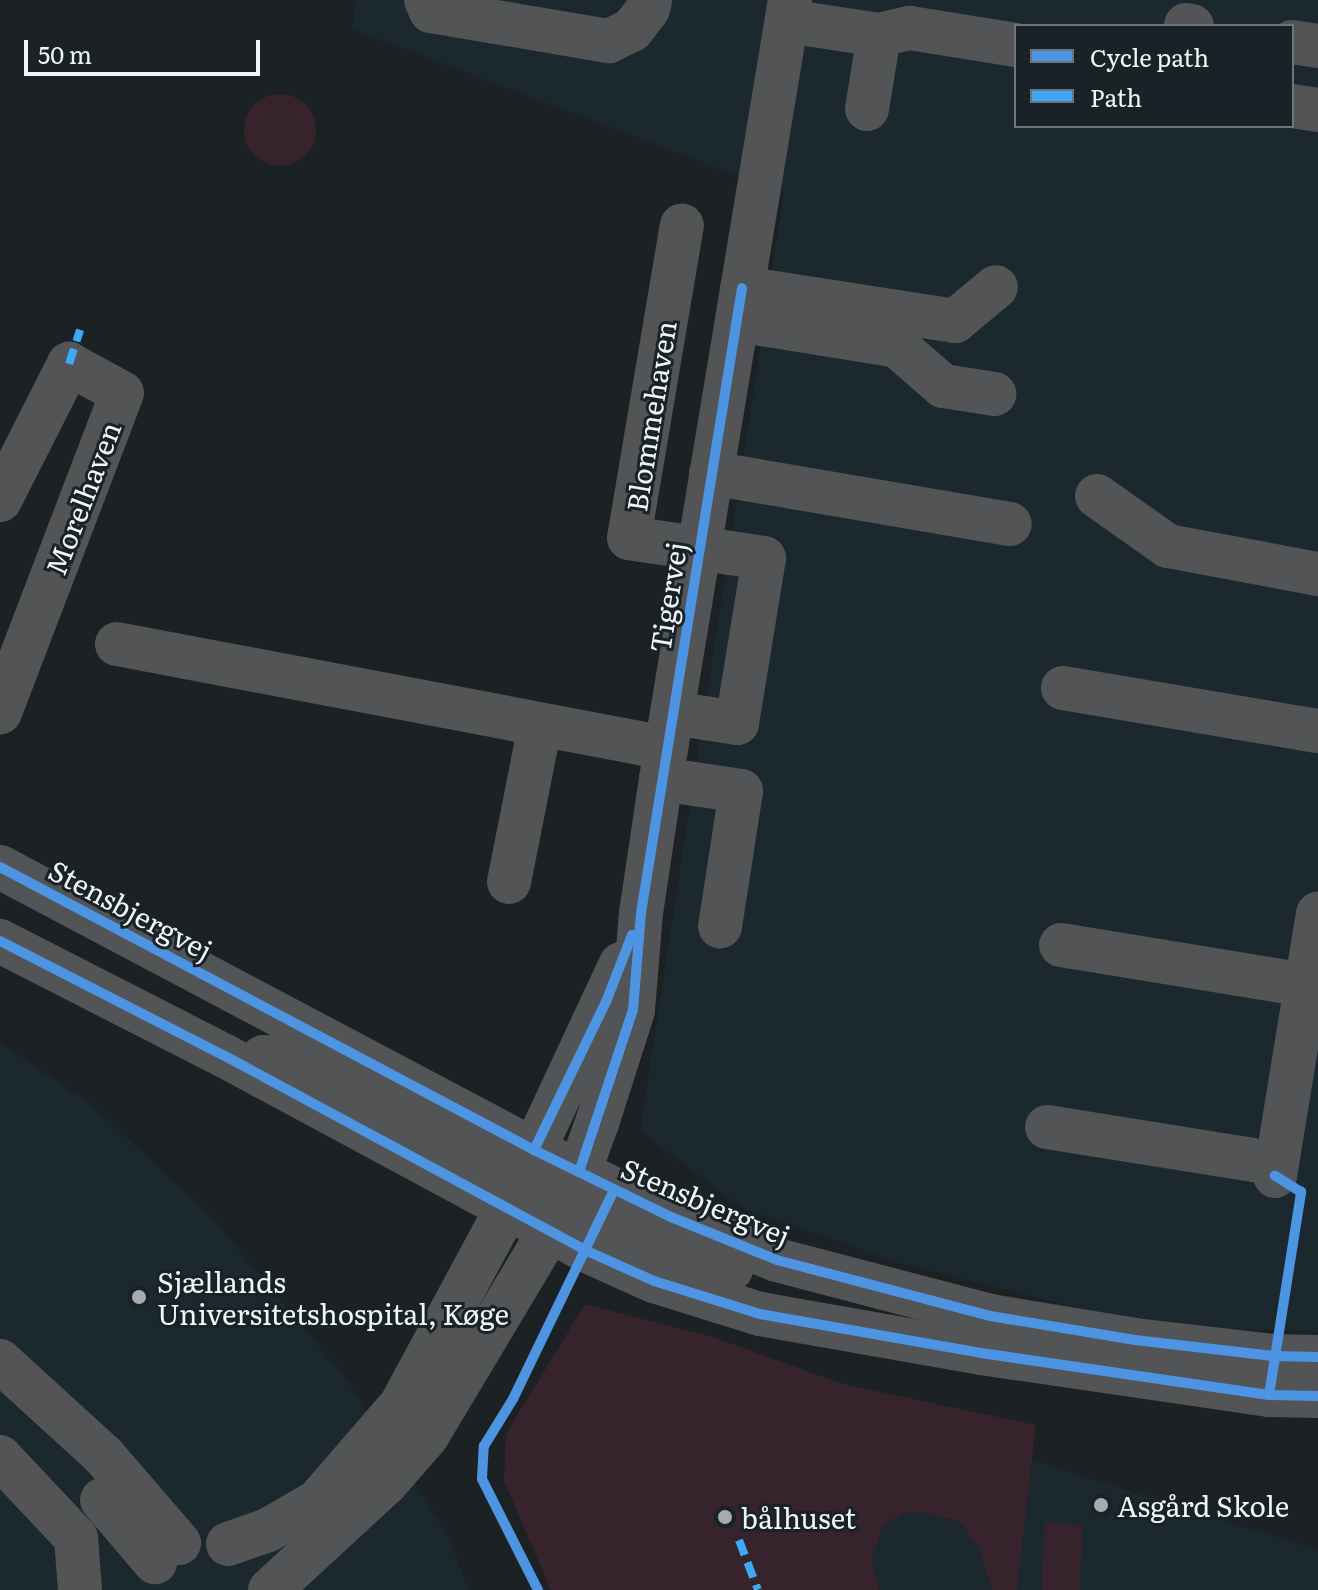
<!DOCTYPE html>
<meta charset="utf-8">
<style>
body{margin:0}
#map{position:relative;width:1318px;height:1590px;overflow:hidden;background:#1c2123;font-family:Literata,serif}
div>[style]{position:absolute}
[style*='--x']{left:calc(var(--x)*1px);top:calc(var(--y)*1px);width:calc(var(--w)*1px);rotate:calc(var(--a)*1deg)}
.built>*{inset:0;background:#1b292f}
.green>*{inset:0;background:#37232b;transform-origin:0 0}
.round{border-radius:50%}
.minor>*{height:44px;margin:-22px;padding:0 22px;transform-origin:22px;border-radius:22px;background:#525456}
.quiet>*{height:8px;margin-top:-4px;transform-origin:0;background:repeating-linear-gradient(90deg,#3fa9f5 0 16px,transparent 0 24px)}
.cycleway>*{height:10px;margin:-5px;padding:0 5px;transform-origin:5px;border-radius:5px;background:#4d94e3}
.dots>*{width:22px;height:22px;translate:-50% -50%;box-sizing:border-box;border:4px solid #192226;border-radius:50%}
span{translate:-50% -50%;white-space:nowrap;text-align:center;line-height:1.15;-webkit-text-stroke:6px #192226;paint-order:stroke}
.street-label{font-size:28px;color:#f0f5f8}
.poi-label{font-size:28px;color:#f0f5f8}
.left{translate:0 -50%;text-align:left}
.legend{position:absolute;left:1014px;top:24px;width:280px;height:104px;box-sizing:border-box;background:#192226;border:2px solid #6f767a;margin:0;padding:10px 14px;list-style:none;font-size:24px;color:#f0f5f8}
.legend li{display:flex;align-items:center;gap:16px;height:40px}
.legend b{width:40px;border:2px solid #6f767a}
.scale{position:absolute;left:24px;top:40px;width:236px;height:36px;box-sizing:border-box;border:4px solid #f0f5f8;border-top:0;padding-left:10px;font-size:24px;line-height:28px;white-space:nowrap;color:#f0f5f8;-webkit-text-stroke:6px #192226;paint-order:stroke}
</style>
<div id="map">
<div class="built">
<div style="clip-path:polygon(evenodd,356px 0,1318px 0,1318px 1331px,1160px 1328px,899px 1263px,740px 1207px,640px 1130px,784px 193px,352px 29px,356px 0,1016px 26px,1292px 26px,1292px 126px,1016px 126px,1016px 26px)"></div>
<div style="clip-path:polygon(0 1043px,93px 1106px,211px 1217px,344px 1376px,446px 1532px,469px 1590px,0 1590px)"></div>
<div style="clip-path:polygon(1032px 1460px,1318px 1550px,1318px 1590px,1017px 1590px)"></div>
<div style="clip-path:polygon(924px 1512px,959px 1522px,979px 1548px,992px 1590px,880px 1590px,871px 1562px,883px 1525px,904px 1513px)"></div>
</div>
<div class="green">
<div class="round" style="left:244px;top:94px;width:72px;height:72px"></div>
<div style="clip-path:polygon(585px 1304px,716px 1338px,843px 1384px,1036px 1425px,1017px 1590px,992px 1590px,979px 1548px,960px 1522px,924px 1512px,904px 1513px,883px 1525px,871px 1562px,880px 1590px,551px 1590px,504px 1481px,506px 1434px)"></div>
<div style="left:1045px;top:1523px;width:38px;height:67px;rotate:3deg"></div>
</div>
<div class="minor">
<div style="--x:426;--y:0;--w:12;--a:66"></div>
<div style="--x:431;--y:11;--w:181;--a:9.6"></div>
<div style="--x:609;--y:41;--w:25;--a:-26"></div>
<div style="--x:632;--y:30;--w:26;--a:-53"></div>
<div style="--x:648;--y:9;--w:9;--a:-77"></div>
<div style="--x:787;--y:21;--w:93;--a:8.7"></div>
<div style="--x:879;--y:35;--w:75;--a:99.2"></div>
<div style="--x:1186;--y:25;--w:6;--a:9"></div>
<div style="--x:879;--y:35;--w:32;--a:-13"></div>
<div style="--x:910;--y:28;--w:107;--a:9.1"></div>
<div style="--x:1292;--y:42;--w:26;--a:9"></div>
<div style="--x:1292;--y:106;--w:26;--a:9"></div>
<div style="--x:742;--y:288;--w:216;--a:8.8"></div>
<div style="--x:955;--y:321;--w:53;--a:-39.7"></div>
<div style="--x:737;--y:320;--w:162;--a:9.2"></div>
<div style="--x:897;--y:346;--w:61;--a:41"></div>
<div style="--x:943;--y:386;--w:52;--a:8.9"></div>
<div style="--x:711;--y:473;--w:303;--a:9.7"></div>
<div style="--x:1097;--y:496;--w:87;--a:35.2"></div>
<div style="--x:1168;--y:546;--w:153;--a:10.6"></div>
<div style="--x:0;--y:500;--w:153;--a:-63.1"></div>
<div style="--x:69;--y:364;--w:60;--a:28.7"></div>
<div style="--x:122;--y:393;--w:342;--a:110.9"></div>
<div style="--x:117;--y:644;--w:559;--a:10.73"></div>
<div style="--x:1063;--y:688;--w:259;--a:9.6"></div>
<div style="--x:672;--y:713;--w:66;--a:8.7"></div>
<div style="--x:737;--y:723;--w:167;--a:-80.7"></div>
<div style="--x:764;--y:558;--w:136;--a:-171.6"></div>
<div style="--x:629;--y:538;--w:317;--a:-80.4"></div>
<div style="--x:661;--y:779;--w:81;--a:8.5"></div>
<div style="--x:741;--y:791;--w:137;--a:98.8"></div>
<div style="--x:0;--y:867;--w:604;--a:27.92"></div>
<div style="--x:534;--y:1150;--w:153;--a:26.1"></div>
<div style="--x:671;--y:1217;--w:114;--a:22.1"></div>
<div style="--x:777;--y:1260;--w:220;--a:14.7"></div>
<div style="--x:990;--y:1316;--w:147;--a:9.4"></div>
<div style="--x:1135;--y:1340;--w:139;--a:6.6"></div>
<div style="--x:1273;--y:1356;--w:45;--a:1.3"></div>
<div style="--x:509;--y:882;--w:160;--a:-78.8"></div>
<div style="--x:0;--y:941;--w:253;--a:27.1"></div>
<div style="--x:225;--y:1056;--w:411;--a:28.3"></div>
<div style="--x:587;--y:1251;--w:73;--a:24.1"></div>
<div style="--x:654;--y:1281;--w:111;--a:17.3"></div>
<div style="--x:760;--y:1314;--w:224;--a:10"></div>
<div style="--x:981;--y:1353;--w:291;--a:8.3"></div>
<div style="--x:1269;--y:1395;--w:49;--a:1.2"></div>
<div style="--x:1061;--y:945;--w:248;--a:9.3"></div>
<div style="--x:263;--y:1057;--w:27;--a:2"></div>
<div style="--x:290;--y:1058;--w:261;--a:27.3"></div>
<div style="--x:522;--y:1178;--w:27;--a:-6"></div>
<div style="--x:1047;--y:1127;--w:233;--a:9.1"></div>
<div style="--x:1275;--y:1176;--w:266;--a:-80.7"></div>
<div style="--x:537;--y:1205;--w:28;--a:-6"></div>
<div style="--x:565;--y:1202;--w:115;--a:24.8"></div>
<div style="--x:669;--y:1250;--w:65;--a:17"></div>
<div style="--x:0;--y:1361;--w:141;--a:42.4"></div>
<div style="--x:104;--y:1456;--w:115;--a:49.2"></div>
<div style="--x:0;--y:1457;--w:111;--a:46.8"></div>
<div style="--x:76;--y:1538;--w:52;--a:85.6"></div>
<div style="--x:102;--y:1500;--w:82;--a:49.5"></div>
<div style="--x:228;--y:1544;--w:42;--a:-19.3"></div>
<div style="--x:268;--y:1530;--w:58;--a:-30.1"></div>
<div style="--x:318;--y:1501;--w:127;--a:-49.2"></div>
<div style="--x:401;--y:1405;--w:224;--a:-61.7"></div>
<div style="--x:507;--y:1208;--w:269;--a:-65"></div>
<div style="--x:270;--y:1590;--w:158;--a:-42.7"></div>
<div style="--x:386;--y:1483;--w:62;--a:-48.9"></div>
<div style="--x:427;--y:1436;--w:238;--a:-59.1"></div>
<div style="--x:549;--y:1232;--w:67;--a:-63.4"></div>
<div style="--x:579;--y:1172;--w:55;--a:-69.9"></div>
<div style="--x:598;--y:1120;--w:115;--a:-72.3"></div>
<div style="--x:633;--y:1010;--w:97;--a:-85.3"></div>
<div style="--x:641;--y:913;--w:135;--a:-81.5"></div>
<div style="--x:661;--y:779;--w:790;--a:-80.6"></div>
</div>
<div class="quiet">
<div style="--x:69;--y:364;--w:36;--a:-72"></div>
<div style="--x:739;--y:1540;--w:53;--a:69.2"></div>
</div>
<div class="cycleway">
<div style="--x:0;--y:867;--w:604;--a:27.92"></div>
<div style="--x:534;--y:1150;--w:153;--a:26.1"></div>
<div style="--x:671;--y:1217;--w:114;--a:22.1"></div>
<div style="--x:777;--y:1260;--w:220;--a:14.7"></div>
<div style="--x:990;--y:1316;--w:147;--a:9.4"></div>
<div style="--x:1135;--y:1340;--w:139;--a:6.6"></div>
<div style="--x:1273;--y:1356;--w:45;--a:1.3"></div>
<div style="--x:0;--y:941;--w:253;--a:27.1"></div>
<div style="--x:225;--y:1056;--w:411;--a:28.3"></div>
<div style="--x:587;--y:1251;--w:73;--a:24.1"></div>
<div style="--x:654;--y:1281;--w:111;--a:17.3"></div>
<div style="--x:760;--y:1314;--w:224;--a:10"></div>
<div style="--x:981;--y:1353;--w:291;--a:8.3"></div>
<div style="--x:1269;--y:1395;--w:49;--a:1.2"></div>
<div style="--x:534;--y:1150;--w:165;--a:-64.1"></div>
<div style="--x:606;--y:1002;--w:72;--a:-68.8"></div>
<div style="--x:579;--y:1172;--w:171;--a:-71.6"></div>
<div style="--x:633;--y:1010;--w:97;--a:-85.3"></div>
<div style="--x:641;--y:913;--w:633;--a:-80.82"></div>
<div style="--x:1269;--y:1395;--w:206;--a:-81"></div>
<div style="--x:1301;--y:1192;--w:31;--a:-148"></div>
<div style="--x:538;--y:1590;--w:124;--a:-116.8"></div>
<div style="--x:482;--y:1479;--w:33;--a:-87"></div>
<div style="--x:484;--y:1446;--w:55;--a:-58.3"></div>
<div style="--x:513;--y:1399;--w:232;--a:-64.2"></div>
</div>
<div class="dots">
<div style="left:139px;top:1297px;background:#a6abad"></div>
<div style="left:1101px;top:1505px;background:#a6abad"></div>
<div style="left:725px;top:1517px;background:#a6abad"></div>
</div>
<div class="street-label">
<span style="left:650px;top:416px;rotate:-81deg">Blommehaven</span>
<span style="left:82px;top:498px;rotate:-69deg">Morelhaven</span>
<span style="left:667px;top:597px;rotate:-81deg">Tigervej</span>
<span style="left:131px;top:909px;rotate:28deg">Stensbjergvej</span>
<span style="left:706px;top:1201px;rotate:23deg">Stensbjergvej</span>
</div>
<div class="poi-label">
<span class="left" style="left:157px;top:1297px">Sjællands<br>Universitetshospital, Køge</span>
<span class="left" style="left:1117px;top:1505px">Asgård Skole</span>
<span class="left" style="left:741px;top:1517px">bålhuset</span>
</div>
<ul class="legend">
<li><b style="height:10px;background:#4d94e3"></b>Cycle path</li>
<li><b style="height:10px;background:#3fa9f5"></b>Path</li>
</ul>
<div class="scale">50 m</div>
</div>
